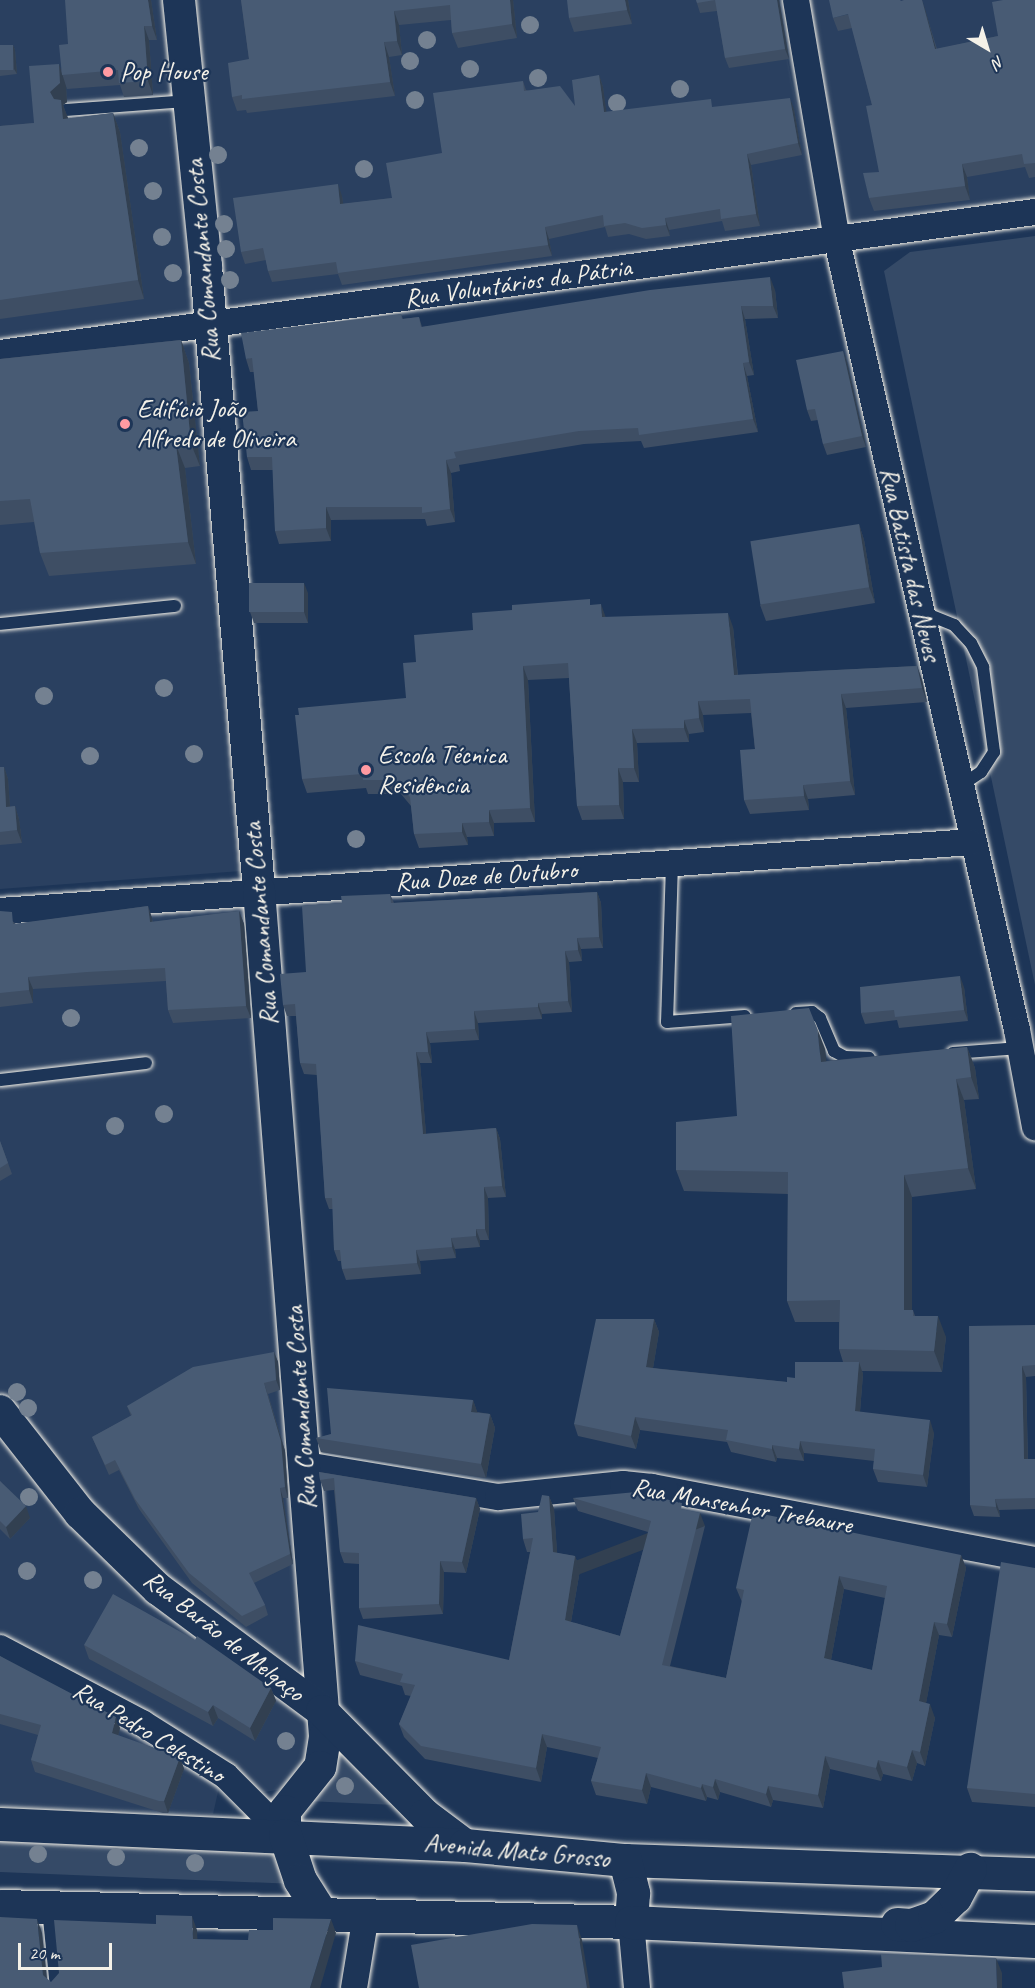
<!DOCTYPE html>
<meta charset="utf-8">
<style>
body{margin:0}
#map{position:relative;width:1035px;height:1988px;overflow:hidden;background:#1d3557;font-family:Caveat,sans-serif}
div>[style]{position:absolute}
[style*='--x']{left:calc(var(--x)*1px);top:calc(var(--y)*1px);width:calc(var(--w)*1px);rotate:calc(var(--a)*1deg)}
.built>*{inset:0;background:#2a4060}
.green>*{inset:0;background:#354a67}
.roads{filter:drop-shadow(0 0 2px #f4f1e8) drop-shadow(0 0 2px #f4f1e8)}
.service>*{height:12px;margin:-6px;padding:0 6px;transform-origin:6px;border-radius:6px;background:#1d3557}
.minor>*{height:26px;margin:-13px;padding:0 13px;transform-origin:13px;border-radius:13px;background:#1d3557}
.tertiary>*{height:32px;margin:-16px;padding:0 16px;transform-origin:16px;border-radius:16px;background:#1d3557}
.secondary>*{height:33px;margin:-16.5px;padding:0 16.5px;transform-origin:16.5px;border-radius:16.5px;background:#1d3557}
.trees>*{width:18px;height:18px;margin:-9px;border-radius:50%;background:#748191}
.wall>*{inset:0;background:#3e4e64}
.shaded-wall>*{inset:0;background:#324051;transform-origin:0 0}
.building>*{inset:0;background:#485b74;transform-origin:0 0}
.dots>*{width:16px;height:16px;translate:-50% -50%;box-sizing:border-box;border:3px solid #1d3557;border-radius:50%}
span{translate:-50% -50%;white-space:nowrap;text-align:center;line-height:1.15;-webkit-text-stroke:4.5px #1d3557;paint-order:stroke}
.poi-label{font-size:26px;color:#f4f1e8}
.left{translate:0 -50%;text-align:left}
.street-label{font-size:26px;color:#f4f1e8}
.north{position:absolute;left:957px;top:18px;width:60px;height:60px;-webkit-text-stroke:4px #1d3557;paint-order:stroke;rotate:142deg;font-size:16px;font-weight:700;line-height:24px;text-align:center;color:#f4f1e8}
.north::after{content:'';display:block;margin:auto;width:21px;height:27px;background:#f4f1e8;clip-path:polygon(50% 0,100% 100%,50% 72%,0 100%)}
.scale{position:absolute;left:18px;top:1943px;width:94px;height:27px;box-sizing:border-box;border:3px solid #f4f1e8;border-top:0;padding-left:8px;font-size:18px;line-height:21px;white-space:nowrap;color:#f4f1e8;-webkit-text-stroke:4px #1d3557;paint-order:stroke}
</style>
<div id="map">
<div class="built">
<div style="clip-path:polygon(0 0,168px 0,198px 313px,0 339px)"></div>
<div style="clip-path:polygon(190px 0,776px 0,820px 226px,219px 310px)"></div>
<div style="clip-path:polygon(804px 0,1035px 0,1035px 200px,844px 222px)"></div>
<div style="clip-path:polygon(197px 333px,241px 871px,0 889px,0 361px)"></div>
<div style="clip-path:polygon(243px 899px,305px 1653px,295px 1677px,158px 1579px,95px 1509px,0 1392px,0 918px)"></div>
<div style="clip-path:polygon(0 1430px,130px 1588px,304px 1714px,314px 1730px,317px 1755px,288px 1788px,259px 1793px,0 1642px)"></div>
<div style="clip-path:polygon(0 1663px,220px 1783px,213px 1814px,0 1806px)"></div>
</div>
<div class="green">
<div style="clip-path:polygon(1035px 236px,1035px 985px,884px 271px,910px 252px)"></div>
<div style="clip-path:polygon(338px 1748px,395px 1805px,307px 1801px)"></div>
<div style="clip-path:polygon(0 1837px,270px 1851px,296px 1884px,0 1872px)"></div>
</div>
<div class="roads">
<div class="service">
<div style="--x:65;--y:110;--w:122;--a:-4.2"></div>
<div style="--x:922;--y:612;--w:35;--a:22"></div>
<div style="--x:954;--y:625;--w:25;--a:47"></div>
<div style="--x:971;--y:643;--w:27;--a:63"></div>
<div style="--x:983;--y:667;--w:86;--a:82.6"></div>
<div style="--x:994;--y:752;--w:24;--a:123"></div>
<div style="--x:981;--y:772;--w:27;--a:146"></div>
<div style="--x:0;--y:624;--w:176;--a:-5.9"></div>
<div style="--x:672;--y:864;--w:158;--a:91.8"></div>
<div style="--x:667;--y:1022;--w:78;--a:-4.4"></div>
<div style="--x:796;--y:1013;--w:16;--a:-4"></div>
<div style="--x:812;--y:1012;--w:10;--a:37"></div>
<div style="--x:820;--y:1018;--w:36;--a:67"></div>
<div style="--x:834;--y:1051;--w:13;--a:29"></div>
<div style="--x:845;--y:1057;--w:24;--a:2"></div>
<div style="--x:953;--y:1053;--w:67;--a:-4.3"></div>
<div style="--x:0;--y:1080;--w:147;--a:-6.6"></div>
<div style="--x:48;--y:1909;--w:79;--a:84.2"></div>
</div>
<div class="minor">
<div style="--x:796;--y:0;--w:244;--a:80.3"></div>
<div style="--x:837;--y:241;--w:809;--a:77.15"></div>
<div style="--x:1017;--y:1030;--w:99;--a:79.5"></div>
<div style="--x:0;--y:353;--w:1045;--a:-7.76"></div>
<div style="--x:0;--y:911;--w:973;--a:-4.06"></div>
<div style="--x:306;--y:1465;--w:195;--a:9.5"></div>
<div style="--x:498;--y:1497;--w:126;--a:-5.9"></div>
<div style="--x:623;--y:1484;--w:29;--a:6"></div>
<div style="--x:652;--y:1487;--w:390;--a:10.8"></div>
<div style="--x:0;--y:1648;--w:161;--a:27.8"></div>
<div style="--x:142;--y:1723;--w:99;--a:32.2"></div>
<div style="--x:226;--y:1776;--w:83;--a:45"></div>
<div style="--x:631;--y:1922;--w:66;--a:84.8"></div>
<div style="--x:354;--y:1988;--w:74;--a:-80.7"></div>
</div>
<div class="tertiary">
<div style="--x:179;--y:0;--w:268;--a:84.2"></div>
<div style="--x:206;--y:267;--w:625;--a:85.14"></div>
<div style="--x:259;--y:890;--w:850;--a:85.54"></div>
<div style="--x:325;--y:1737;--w:30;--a:99"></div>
<div style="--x:320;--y:1767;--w:56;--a:128.5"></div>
<div style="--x:285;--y:1811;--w:24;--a:90"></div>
<div style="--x:0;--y:1411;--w:130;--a:51.9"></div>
<div style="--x:80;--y:1513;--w:109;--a:44.3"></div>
<div style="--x:158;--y:1589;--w:204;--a:36.6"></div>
<div style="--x:322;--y:1711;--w:146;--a:45.3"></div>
<div style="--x:425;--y:1815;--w:50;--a:36.9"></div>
</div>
<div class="secondary">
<div style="--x:0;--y:1824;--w:465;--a:2.6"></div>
<div style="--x:465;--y:1845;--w:161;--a:5.4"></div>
<div style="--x:625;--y:1860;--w:410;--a:2"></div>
<div style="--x:285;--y:1835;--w:47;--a:71.6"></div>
<div style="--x:300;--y:1880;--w:41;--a:57.8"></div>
<div style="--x:625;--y:1860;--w:34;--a:76"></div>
<div style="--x:633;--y:1893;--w:29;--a:94"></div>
<div style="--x:0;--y:1906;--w:631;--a:1.45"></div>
<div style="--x:631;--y:1922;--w:404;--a:2.7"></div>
<div style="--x:897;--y:1924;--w:14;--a:4"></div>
<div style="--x:911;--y:1925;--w:24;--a:-19"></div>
<div style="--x:934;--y:1917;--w:29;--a:-44"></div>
<div style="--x:955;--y:1897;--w:32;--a:-62"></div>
</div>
</div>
<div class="trees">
<div style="left:530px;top:25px"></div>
<div style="left:427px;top:40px"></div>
<div style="left:410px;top:61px"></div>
<div style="left:470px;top:69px"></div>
<div style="left:538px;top:78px"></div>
<div style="left:680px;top:89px"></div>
<div style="left:415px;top:100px"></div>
<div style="left:617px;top:103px"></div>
<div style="left:139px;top:148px"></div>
<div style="left:218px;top:155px"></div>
<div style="left:364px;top:169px"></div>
<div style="left:153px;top:191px"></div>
<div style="left:224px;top:224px"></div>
<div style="left:162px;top:237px"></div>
<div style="left:226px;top:249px"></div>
<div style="left:173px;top:273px"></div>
<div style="left:230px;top:280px"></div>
<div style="left:164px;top:688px"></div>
<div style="left:44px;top:696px"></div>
<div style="left:194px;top:754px"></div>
<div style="left:90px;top:756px"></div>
<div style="left:356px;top:839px"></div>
<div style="left:71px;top:1018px"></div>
<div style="left:164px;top:1114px"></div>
<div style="left:115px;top:1126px"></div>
<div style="left:17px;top:1392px"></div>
<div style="left:28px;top:1408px"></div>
<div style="left:29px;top:1497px"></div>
<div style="left:27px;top:1571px"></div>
<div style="left:93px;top:1580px"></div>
<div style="left:286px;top:1741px"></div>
<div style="left:345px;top:1786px"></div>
<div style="left:38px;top:1854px"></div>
<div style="left:116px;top:1857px"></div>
<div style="left:195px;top:1863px"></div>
</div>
<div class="wall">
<div style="clip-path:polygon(151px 0,157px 40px,149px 40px,153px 95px,124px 97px,120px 85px,67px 89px,66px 86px,67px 102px,63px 105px,68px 119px,113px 113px,120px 132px,144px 299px,0 319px,0 126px,34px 123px,61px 71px,68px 44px)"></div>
<div style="clip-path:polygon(241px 0,513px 0,517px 38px,458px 48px,452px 33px,451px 20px,399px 25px,402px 55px,389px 57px,395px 96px,247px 113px,246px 110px,237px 111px,232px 97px,249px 59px)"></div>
<div style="clip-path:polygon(628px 0,632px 24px,574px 32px,569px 18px)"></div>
<div style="clip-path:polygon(696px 0,779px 0,789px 59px,729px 68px,725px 58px,717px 11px,700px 13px)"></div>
<div style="clip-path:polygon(922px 0,937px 49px,998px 36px,1035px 0,1035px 177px,1029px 178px,1025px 167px,967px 177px,970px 200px,874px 211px,869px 198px,879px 172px,872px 105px,852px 28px,838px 31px,833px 18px,901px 1px)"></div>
<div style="clip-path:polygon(0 45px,13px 45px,15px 50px,17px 74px,0 76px)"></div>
<div style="clip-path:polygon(599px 75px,603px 87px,606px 112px,714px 107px,794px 109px,802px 155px,751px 165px,760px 226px,725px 231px,722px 221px,669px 230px,670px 236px,646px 239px,629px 234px,608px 237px,605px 227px,549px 239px,552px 256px,342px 285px,338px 274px,272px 282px,268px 271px,266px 260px,245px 264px,241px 252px,342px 196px,343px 204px,392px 198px,523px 81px,526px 90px,575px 106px)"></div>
<div style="clip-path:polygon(775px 290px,778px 318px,745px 319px,754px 375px,747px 376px,758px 432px,644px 448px,641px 441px,584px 444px,459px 465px,460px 471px,451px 473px,455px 522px,427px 526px,425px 519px,331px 520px,331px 541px,279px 544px,275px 531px,273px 470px,251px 470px,247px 457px,258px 411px,254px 372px,250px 372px,246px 359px,401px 314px,403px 319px,419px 317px,422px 327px)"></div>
<div style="clip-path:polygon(181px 340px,189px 363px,200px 466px,185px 468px,196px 564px,49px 576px,40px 553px,34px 522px,0 525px,0 359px)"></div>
<div style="clip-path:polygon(843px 351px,847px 362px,866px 447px,827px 455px,823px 444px,818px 420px,811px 421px,807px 410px)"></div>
<div style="clip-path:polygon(859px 524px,864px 540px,875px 603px,766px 621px,760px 605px)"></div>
<div style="clip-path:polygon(308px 593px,308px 623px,254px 623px,250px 612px)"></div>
<div style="clip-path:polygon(592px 605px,605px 617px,733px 627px,738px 675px,917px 666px,922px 680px,927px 702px,846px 708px,855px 795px,808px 799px,809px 810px,750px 814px,744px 800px,755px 749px,751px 713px,703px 715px,704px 732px,689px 734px,689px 742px,637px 743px,639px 782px,623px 782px,624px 819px,582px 820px,577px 806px,569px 678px,528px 680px,535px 822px,494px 823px,494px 836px,467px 837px,468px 845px,419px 848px,414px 834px,411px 806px,401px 794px,368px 794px,366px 788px,307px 793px,302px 779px,406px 698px,416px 662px,473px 630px)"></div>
<div style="clip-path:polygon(0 767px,4px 767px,8px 779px,10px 807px,15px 806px,19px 819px,22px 843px,0 845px)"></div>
<div style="clip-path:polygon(597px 892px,601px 903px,603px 948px,581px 949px,582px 961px,569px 962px,572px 1012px,542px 1014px,542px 1019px,478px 1023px,479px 1040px,430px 1043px,432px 1063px,420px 1063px,426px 1134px,496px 1128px,500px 1139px,506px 1197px,488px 1198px,489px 1240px,480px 1240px,480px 1247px,455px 1249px,456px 1258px,420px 1261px,421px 1274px,346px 1280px,342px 1269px,341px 1261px,338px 1261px,334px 1250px,333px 1209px,329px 1209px,325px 1198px,317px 1075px,304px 1074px,300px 1063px,296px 1016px,287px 1016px,283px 1005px,306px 972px,342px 903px,390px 894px,394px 903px)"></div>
<div style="clip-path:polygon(148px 906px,153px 922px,239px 911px,244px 924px,251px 1018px,173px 1023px,168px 1010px,166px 981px,33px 989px,33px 1003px,0 1007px,0 911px,16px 924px)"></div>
<div style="clip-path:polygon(964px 987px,968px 1021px,899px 1028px,897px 1020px,865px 1024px,861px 1013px)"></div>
<div style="clip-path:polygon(967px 1047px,975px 1068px,979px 1099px,964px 1100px,976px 1189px,912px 1197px,912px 1310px,913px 1310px,915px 1316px,946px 1337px,942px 1372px,862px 1371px,863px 1374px,860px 1412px,934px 1433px,927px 1487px,878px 1482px,873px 1469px,874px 1461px,804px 1453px,804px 1461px,777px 1458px,776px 1462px,731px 1452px,727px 1442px,640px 1430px,636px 1449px,578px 1436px,574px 1424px,654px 1319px,659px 1332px,653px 1368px,787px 1382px,795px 1378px,843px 1362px,839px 1349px,839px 1322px,795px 1322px,787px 1301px,788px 1194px,684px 1191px,676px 1170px,737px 1116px,825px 1049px,826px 1061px)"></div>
<div style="clip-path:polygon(0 1141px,12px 1174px,0 1181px)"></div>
<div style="clip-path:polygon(1035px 1325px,1035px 1376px,1026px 1377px,1028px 1459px,1035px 1459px,1035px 1509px,999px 1510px,1000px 1517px,974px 1516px,970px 1505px)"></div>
<div style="clip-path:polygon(274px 1352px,278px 1362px,280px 1390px,268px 1394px,285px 1451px,288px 1498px,283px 1498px,293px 1564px,254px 1583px,265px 1605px,268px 1615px,246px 1627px,192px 1583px,139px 1509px,119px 1470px,109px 1475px,92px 1437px,131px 1416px,127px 1406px)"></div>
<div style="clip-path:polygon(473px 1400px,477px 1412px,490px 1414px,495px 1428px,486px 1478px,321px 1452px,316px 1438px)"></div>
<div style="clip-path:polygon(319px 1472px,476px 1498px,480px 1509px,466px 1573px,444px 1572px,443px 1614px,363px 1619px,359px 1608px,359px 1564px,344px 1563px,340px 1552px,334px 1490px,324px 1491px,320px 1480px)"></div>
<div style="clip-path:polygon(0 1481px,30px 1518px,10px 1539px,0 1529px)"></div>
<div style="clip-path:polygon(evenodd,549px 1496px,554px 1509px,557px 1553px,575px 1556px,580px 1570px,571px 1622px,620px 1636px,648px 1532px,578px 1511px,573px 1498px,685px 1510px,705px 1526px,670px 1666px,726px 1678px,742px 1602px,736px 1588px,961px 1555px,966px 1568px,952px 1637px,939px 1635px,926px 1703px,935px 1718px,925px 1766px,917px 1763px,912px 1781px,883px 1774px,881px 1781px,830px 1769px,823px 1808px,773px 1800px,771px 1807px,720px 1792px,718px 1800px,707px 1797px,706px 1801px,651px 1787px,647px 1804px,596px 1795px,591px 1781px,598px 1758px,547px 1747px,541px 1782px,425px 1759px,404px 1737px,399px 1724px,411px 1696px,405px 1695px,402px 1686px,360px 1675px,355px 1661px,509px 1660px,530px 1552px,527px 1552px,523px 1539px,549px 1496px,844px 1589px,885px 1598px,872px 1670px,831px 1660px,844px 1589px)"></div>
<div style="clip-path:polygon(1035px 1568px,1035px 1807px,972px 1802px,967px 1788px)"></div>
<div style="clip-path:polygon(84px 1645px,271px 1688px,276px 1701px,255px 1741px,218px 1718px,213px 1726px,89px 1659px)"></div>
<div style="clip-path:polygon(0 1656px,120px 1728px,118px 1736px,180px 1757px,184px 1769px,168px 1813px,163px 1813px,35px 1772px,31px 1760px,38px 1735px,0 1724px)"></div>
</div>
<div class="shaded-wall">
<div style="clip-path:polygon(148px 0,151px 0,157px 40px,152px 26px)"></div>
<div style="clip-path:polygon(510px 0,513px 0,517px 38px,512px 24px)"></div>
<div style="clip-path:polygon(625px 0,628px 0,632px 24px,627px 10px)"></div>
<div style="clip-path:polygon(777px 0,779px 0,789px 59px,785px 49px)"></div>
<div style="clip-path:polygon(922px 0,925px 9px,940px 63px,935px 49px)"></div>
<div style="clip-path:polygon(394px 11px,399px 25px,402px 55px,397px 41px)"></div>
<div style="clip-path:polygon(144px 26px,149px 40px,153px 95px,148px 81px)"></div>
<div style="clip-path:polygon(384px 42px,389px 57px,395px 96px,390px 82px)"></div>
<div style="clip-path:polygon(13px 45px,15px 50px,17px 74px,14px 69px)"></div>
<div style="clip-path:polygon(59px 64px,66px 86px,67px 102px,63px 105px,68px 118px,69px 138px,57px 110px,50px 92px)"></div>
<div style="clip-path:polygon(599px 75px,603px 87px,608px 123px,604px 112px)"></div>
<div style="clip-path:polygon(790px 98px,794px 109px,802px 155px,798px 143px)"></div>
<div style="clip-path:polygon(113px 113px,120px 132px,144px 299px,138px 280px)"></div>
<div style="clip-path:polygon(747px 154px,751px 165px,760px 226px,756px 214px)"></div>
<div style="clip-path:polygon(962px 164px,967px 177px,970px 200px,965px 186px)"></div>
<div style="clip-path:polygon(338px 184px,342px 196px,345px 216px,340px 204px)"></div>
<div style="clip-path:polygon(665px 218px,669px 230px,670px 236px,666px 225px)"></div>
<div style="clip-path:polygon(545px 227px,549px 239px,552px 256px,548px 245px)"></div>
<div style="clip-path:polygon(770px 277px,775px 290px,778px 318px,773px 306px)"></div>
<div style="clip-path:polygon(741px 306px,745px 319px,754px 375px,749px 362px)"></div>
<div style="clip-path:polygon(181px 340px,189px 363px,200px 466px,191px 444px)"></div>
<div style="clip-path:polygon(843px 351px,847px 362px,866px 447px,862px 436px)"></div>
<div style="clip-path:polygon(743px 363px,747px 376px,758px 432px,753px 419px)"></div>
<div style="clip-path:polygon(176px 445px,185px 468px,196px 564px,188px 542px)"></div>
<div style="clip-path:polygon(446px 460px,451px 473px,455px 522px,450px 509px)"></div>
<div style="clip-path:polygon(326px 507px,331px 520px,331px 541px,326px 528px)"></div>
<div style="clip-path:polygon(859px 524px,864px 540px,875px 603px,869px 587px)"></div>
<div style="clip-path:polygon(304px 583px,308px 593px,308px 623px,304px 612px)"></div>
<div style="clip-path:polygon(601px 604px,606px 618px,602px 617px)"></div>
<div style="clip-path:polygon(728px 613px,733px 627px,739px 689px,734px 675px)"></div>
<div style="clip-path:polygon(523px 666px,528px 680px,535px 822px,530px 808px)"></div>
<div style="clip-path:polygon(917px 666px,922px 680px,927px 702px,922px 688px)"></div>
<div style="clip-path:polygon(841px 694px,846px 708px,855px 795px,850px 781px)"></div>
<div style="clip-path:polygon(698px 701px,703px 715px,704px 732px,699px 718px)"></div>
<div style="clip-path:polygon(684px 720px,689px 734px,689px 742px,684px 728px)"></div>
<div style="clip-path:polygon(632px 729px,637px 743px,639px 782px,634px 768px)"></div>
<div style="clip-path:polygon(4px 767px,8px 779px,11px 820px,6px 807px)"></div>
<div style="clip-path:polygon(618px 768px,623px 782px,624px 819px,619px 805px)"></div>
<div style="clip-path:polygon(803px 785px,808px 799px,809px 810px,804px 796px)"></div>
<div style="clip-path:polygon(15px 806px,19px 819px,22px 843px,17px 830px)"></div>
<div style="clip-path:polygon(489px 810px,494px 823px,494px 836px,489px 822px)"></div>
<div style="clip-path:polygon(462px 823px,467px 837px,468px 845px,462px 832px)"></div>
<div style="clip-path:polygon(597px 892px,601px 903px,603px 948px,599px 937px)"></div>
<div style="clip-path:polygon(148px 906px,152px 918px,154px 935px,150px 922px)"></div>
<div style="clip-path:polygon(239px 911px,244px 924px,251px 1018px,246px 1006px)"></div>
<div style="clip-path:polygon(577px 938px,581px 949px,582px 961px,578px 950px)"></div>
<div style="clip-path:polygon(565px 951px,569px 962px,572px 1012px,568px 1001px)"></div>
<div style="clip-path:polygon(960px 976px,964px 987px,968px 1021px,964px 1010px)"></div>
<div style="clip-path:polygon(28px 977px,33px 989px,33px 1003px,29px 990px)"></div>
<div style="clip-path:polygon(538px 1003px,542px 1014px,542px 1019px,538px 1007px)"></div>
<div style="clip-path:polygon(474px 1011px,478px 1023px,479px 1040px,475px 1029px)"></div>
<div style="clip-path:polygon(817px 1028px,825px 1049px,829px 1083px,821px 1062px)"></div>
<div style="clip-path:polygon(426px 1032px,430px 1043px,432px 1063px,428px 1052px)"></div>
<div style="clip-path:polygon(967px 1047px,975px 1068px,979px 1099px,971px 1077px)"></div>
<div style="clip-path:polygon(416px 1052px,420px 1063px,427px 1145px,423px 1134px)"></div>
<div style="clip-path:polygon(956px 1079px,964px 1100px,976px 1189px,968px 1168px)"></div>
<div style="clip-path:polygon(496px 1128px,500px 1139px,506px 1197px,502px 1186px)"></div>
<div style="clip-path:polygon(904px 1175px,912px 1197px,912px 1331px,904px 1310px)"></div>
<div style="clip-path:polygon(484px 1187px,488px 1198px,489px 1240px,485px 1229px)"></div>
<div style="clip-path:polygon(476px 1229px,480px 1240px,480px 1247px,476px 1236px)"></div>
<div style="clip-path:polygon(451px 1238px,455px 1249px,456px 1258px,452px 1247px)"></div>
<div style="clip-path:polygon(416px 1250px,420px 1261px,421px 1274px,417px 1263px)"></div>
<div style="clip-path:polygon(938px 1316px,946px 1337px,942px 1372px,934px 1351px)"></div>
<div style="clip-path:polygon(654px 1319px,659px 1332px,651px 1380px,646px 1367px)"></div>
<div style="clip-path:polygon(274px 1352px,278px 1362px,280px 1390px,276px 1380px)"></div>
<div style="clip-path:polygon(859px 1362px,863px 1374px,859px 1423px,855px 1411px)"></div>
<div style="clip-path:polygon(1022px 1366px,1026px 1377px,1028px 1470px,1024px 1459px)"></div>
<div style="clip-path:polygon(264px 1383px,285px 1451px,288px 1498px,285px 1487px)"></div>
<div style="clip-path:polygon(473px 1400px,478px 1414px,471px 1412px)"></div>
<div style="clip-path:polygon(490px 1414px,495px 1428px,486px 1478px,481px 1464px)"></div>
<div style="clip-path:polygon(635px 1417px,640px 1430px,636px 1449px,631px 1436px)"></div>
<div style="clip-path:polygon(930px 1420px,934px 1433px,927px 1487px,923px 1475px)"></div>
<div style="clip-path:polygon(800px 1441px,804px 1453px,804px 1461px,799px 1449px)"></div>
<div style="clip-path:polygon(772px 1445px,777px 1458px,776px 1462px,772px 1449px)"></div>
<div style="clip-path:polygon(280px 1488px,283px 1498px,293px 1564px,290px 1554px)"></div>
<div style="clip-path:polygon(549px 1496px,554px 1509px,558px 1565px,553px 1552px)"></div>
<div style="clip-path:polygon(476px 1498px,480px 1509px,466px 1573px,462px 1562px)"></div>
<div style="clip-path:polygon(995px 1499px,999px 1510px,1000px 1517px,996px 1507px)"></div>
<div style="clip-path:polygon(26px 1506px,30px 1518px,10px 1539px,6px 1527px)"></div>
<div style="left:700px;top:1513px;width:14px;height:157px;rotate:69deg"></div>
<div style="clip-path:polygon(961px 1555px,966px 1568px,952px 1637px,947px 1624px)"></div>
<div style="clip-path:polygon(575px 1556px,580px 1570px,569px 1633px,565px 1620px)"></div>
<div style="clip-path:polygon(440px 1561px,444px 1572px,443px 1614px,439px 1604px)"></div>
<div style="clip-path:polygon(839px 1576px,844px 1589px,829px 1671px,824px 1658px)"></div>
<div style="clip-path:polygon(934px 1622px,939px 1635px,924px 1714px,919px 1701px)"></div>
<div style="clip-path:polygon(271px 1688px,276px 1701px,255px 1741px,250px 1728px)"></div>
<div style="clip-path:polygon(930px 1704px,935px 1718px,925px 1766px,920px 1752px)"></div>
<div style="clip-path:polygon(213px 1705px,218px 1718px,213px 1726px,208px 1712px)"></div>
<div style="clip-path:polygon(116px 1717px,120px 1728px,116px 1745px,112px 1733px)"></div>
<div style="clip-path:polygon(542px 1734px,547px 1747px,541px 1782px,536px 1768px)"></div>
<div style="clip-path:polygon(912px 1750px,917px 1763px,912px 1781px,907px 1767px)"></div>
<div style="clip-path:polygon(825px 1756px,830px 1769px,823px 1808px,818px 1795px)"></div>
<div style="clip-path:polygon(180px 1757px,184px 1769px,168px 1813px,164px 1801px)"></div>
<div style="clip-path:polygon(878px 1760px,883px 1774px,881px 1781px,876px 1768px)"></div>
<div style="clip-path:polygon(646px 1773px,651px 1787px,647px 1804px,642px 1790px)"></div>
<div style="clip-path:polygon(715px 1779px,720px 1792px,718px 1800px,713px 1787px)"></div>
<div style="clip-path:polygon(702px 1784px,707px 1797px,706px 1801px,701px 1788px)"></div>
<div style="clip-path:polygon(768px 1786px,773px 1800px,771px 1807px,766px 1794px)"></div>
<div style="clip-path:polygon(192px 1916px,197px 1930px,198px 1953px,193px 1939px)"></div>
<div style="clip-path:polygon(37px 1919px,42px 1933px,48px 1988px,43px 1975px)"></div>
<div style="clip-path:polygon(331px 1919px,336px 1933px,320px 1988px,310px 1988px)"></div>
<div style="clip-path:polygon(577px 1925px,582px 1940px,590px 1988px,587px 1988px)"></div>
<div style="clip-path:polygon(996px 1958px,1002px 1973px,1002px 1988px,997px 1988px)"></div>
</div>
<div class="building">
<div style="clip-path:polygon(65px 0,148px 0,152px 26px,144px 26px,148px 81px,119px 83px,118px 70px,62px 75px,59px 45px,68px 44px)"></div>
<div style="clip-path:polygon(241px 0,510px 0,512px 24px,452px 33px,450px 5px,394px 11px,397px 41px,384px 42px,390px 82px,242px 99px,242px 95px,232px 97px,228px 63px,249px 59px)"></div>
<div style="clip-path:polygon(567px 0,625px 0,627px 10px,569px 18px)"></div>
<div style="clip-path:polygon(696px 0,777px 0,785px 49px,725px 58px,715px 0,697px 3px)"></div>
<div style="clip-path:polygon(829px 0,900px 0,901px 1px,904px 0,922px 0,935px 49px,998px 36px,992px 2px,1003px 0,1035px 0,1035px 163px,1024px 164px,1022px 154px,962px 164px,965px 186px,869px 198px,863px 173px,879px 172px,866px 106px,872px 105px,848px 14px,833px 18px)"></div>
<div style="left:0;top:45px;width:13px;height:25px"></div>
<div style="clip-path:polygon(59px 64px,60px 83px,50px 92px,54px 99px,61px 100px,63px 119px,113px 113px,138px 280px,0 300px,0 126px,34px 123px,29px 66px)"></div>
<div style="clip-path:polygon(599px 75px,604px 112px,711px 99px,712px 107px,790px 98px,798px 143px,747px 154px,756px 214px,721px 219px,720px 209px,665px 218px,666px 225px,642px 228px,625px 223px,604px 226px,603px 215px,545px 227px,548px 245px,338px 273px,336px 262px,268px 271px,263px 248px,241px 252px,233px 198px,338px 184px,340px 204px,392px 198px,386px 163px,442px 153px,433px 93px,523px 81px,524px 91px,560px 86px,575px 106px,572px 80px)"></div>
<div style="clip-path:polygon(770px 277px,773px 306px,741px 306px,749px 362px,743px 363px,753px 419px,639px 435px,638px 428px,579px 431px,454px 452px,456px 458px,446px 460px,450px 509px,422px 513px,422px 507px,326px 507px,326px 528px,275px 531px,272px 457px,247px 457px,242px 412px,258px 411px,252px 358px,246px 359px,241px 333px,401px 314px,402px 319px,419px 317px,421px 327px,650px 290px)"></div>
<div style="clip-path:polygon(181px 340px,191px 444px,176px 445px,188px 542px,40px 553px,30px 499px,0 501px,0 359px)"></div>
<div style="clip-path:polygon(843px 351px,862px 436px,823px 444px,815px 409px,807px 410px,796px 360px)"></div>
<div style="left:859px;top:524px;width:64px;height:110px;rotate:81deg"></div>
<div style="left:249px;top:583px;width:55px;height:29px"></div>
<div style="clip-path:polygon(590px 599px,590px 605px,601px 604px,602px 617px,728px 613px,734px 675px,917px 666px,922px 688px,841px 694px,850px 781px,803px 785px,804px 796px,744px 800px,740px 750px,755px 749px,750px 699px,698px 701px,699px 718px,684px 720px,684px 728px,632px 729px,634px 768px,618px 768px,619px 805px,577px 806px,568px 663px,523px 666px,530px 808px,489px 810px,489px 822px,462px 823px,462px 832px,414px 834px,410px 797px,396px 780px,363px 780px,362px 774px,302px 779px,295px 715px,299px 715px,298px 708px,406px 698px,403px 663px,416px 662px,414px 635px,473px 630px,472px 613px,512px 610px,512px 605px)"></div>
<div style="clip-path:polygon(0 767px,4px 767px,6px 807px,15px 806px,17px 830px,0 832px)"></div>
<div style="clip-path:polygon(597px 892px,599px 937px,577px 938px,578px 950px,565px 951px,568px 1001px,538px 1003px,538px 1007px,474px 1011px,475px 1029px,426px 1032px,428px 1052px,416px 1052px,423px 1134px,496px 1128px,502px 1186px,484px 1187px,485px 1229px,476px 1229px,476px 1236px,451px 1238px,452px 1247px,416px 1250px,417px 1263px,342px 1269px,340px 1250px,334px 1250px,332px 1198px,325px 1198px,316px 1064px,300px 1063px,295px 1004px,283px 1005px,280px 974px,306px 972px,302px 906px,342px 903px,341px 896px,390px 894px,391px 903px)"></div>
<div style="clip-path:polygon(148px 906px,150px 922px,239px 911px,246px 1006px,168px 1010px,165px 968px,87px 972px,28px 977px,29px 990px,0 993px,0 911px,12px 912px,13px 924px)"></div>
<div style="clip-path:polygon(960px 976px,964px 1010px,895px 1017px,894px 1010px,861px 1013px,860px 987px)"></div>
<div style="clip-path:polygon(809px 1008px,817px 1028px,821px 1062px,967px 1047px,971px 1077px,956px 1079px,968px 1168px,904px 1175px,904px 1310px,913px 1310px,913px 1316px,938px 1316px,934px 1351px,839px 1349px,840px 1300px,787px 1301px,788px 1172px,676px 1170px,676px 1122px,737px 1116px,731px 1016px)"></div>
<div style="clip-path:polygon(0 1141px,8px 1163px,0 1168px)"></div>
<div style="clip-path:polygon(596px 1319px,654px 1319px,646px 1367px,660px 1369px,787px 1382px,787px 1377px,795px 1378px,795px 1362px,859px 1362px,855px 1411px,930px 1420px,923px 1475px,873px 1469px,875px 1449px,800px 1441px,799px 1449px,772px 1445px,772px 1449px,726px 1440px,728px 1430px,635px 1417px,631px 1436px,574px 1424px)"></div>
<div style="clip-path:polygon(1035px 1325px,1035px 1365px,1022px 1366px,1024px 1459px,1035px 1459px,1035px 1498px,995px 1499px,996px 1507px,970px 1505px,969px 1326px)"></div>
<div style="clip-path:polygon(274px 1352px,276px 1380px,264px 1383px,281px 1441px,285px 1487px,280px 1488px,290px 1554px,249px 1573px,265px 1605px,242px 1616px,189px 1573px,135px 1499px,115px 1460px,105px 1465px,92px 1437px,132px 1415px,127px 1406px,193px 1367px)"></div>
<div style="clip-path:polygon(327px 1388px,473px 1400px,471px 1412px,490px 1414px,481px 1464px,316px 1438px,331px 1434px)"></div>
<div style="clip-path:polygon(319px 1472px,476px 1498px,462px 1562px,440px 1561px,439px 1604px,359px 1608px,359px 1553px,340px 1552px,334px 1478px,320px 1480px)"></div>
<div style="clip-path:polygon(0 1481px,26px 1506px,6px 1527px,0 1521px)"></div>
<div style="clip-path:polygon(evenodd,636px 1492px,682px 1503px,681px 1509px,700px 1513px,662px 1665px,726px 1678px,744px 1590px,736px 1588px,753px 1512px,961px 1555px,947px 1624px,934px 1622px,919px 1701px,930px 1704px,920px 1752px,912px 1750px,907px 1767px,878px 1760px,876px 1768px,825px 1756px,818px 1795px,768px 1786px,766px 1794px,715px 1779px,713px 1787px,702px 1784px,701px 1788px,646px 1773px,642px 1790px,591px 1781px,601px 1747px,542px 1734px,536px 1768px,421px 1746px,399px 1724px,415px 1685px,400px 1682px,403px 1674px,355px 1661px,358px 1625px,509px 1660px,533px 1538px,523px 1539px,521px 1514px,538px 1512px,542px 1495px,549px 1496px,553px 1552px,575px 1556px,565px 1620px,620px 1636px,651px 1521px,573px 1498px,636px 1492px,839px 1576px,887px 1586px,872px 1670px,824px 1658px,839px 1576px)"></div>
<div style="clip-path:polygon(1001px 1562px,1035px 1568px,1035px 1794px,967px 1788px)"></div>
<div style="clip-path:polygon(113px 1594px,195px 1640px,197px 1636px,271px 1688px,250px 1728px,213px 1705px,208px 1712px,84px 1645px)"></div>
<div style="clip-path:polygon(0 1656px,116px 1717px,112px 1733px,180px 1757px,164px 1801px,159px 1801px,31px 1760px,41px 1725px,0 1714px)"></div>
<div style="clip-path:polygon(156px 1915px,192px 1916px,193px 1939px,248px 1940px,249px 1930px,273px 1930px,273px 1918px,331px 1919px,310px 1988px,0 1988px,0 1917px,37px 1919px,43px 1975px,51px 1982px,59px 1973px,54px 1920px,156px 1924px)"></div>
<div style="clip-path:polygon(532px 1924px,577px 1925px,587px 1988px,419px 1988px,411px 1945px)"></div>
<div style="clip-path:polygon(881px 1954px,996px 1958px,997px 1988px,844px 1988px,842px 1972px,882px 1967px)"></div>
</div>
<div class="dots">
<div style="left:108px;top:72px;background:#ff9aa2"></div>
<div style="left:125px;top:424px;background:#ff9aa2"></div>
<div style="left:366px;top:770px;background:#ff9aa2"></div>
</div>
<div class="poi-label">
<span class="left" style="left:120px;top:72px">Pop House</span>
<span class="left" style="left:137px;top:424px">Edifício João<br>Alfredo de Oliveira</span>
<span class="left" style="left:378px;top:770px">Escola Técnica<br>Residência</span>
</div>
<div class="street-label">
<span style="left:203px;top:261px;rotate:-95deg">Rua Comandante Costa</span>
<span style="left:518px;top:283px;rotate:-8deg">Rua Voluntários da Pátria</span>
<span style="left:910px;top:564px;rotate:77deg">Rua Batista das Neves</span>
<span style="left:486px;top:876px;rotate:-4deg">Rua Doze de Outubro</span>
<span style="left:261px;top:924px;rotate:-95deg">Rua Comandante Costa</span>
<span style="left:301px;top:1408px;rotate:-94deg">Rua Comandante Costa</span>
<span style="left:742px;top:1506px;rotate:10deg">Rua Monsenhor Trebaure</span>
<span style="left:224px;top:1636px;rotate:38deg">Rua Barão de Melgaço</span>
<span style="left:149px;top:1732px;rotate:31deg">Rua Pedro Celestino</span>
<span style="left:517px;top:1851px;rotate:5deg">Avenida Mato Grosso</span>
</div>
<div class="north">N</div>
<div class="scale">20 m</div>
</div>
